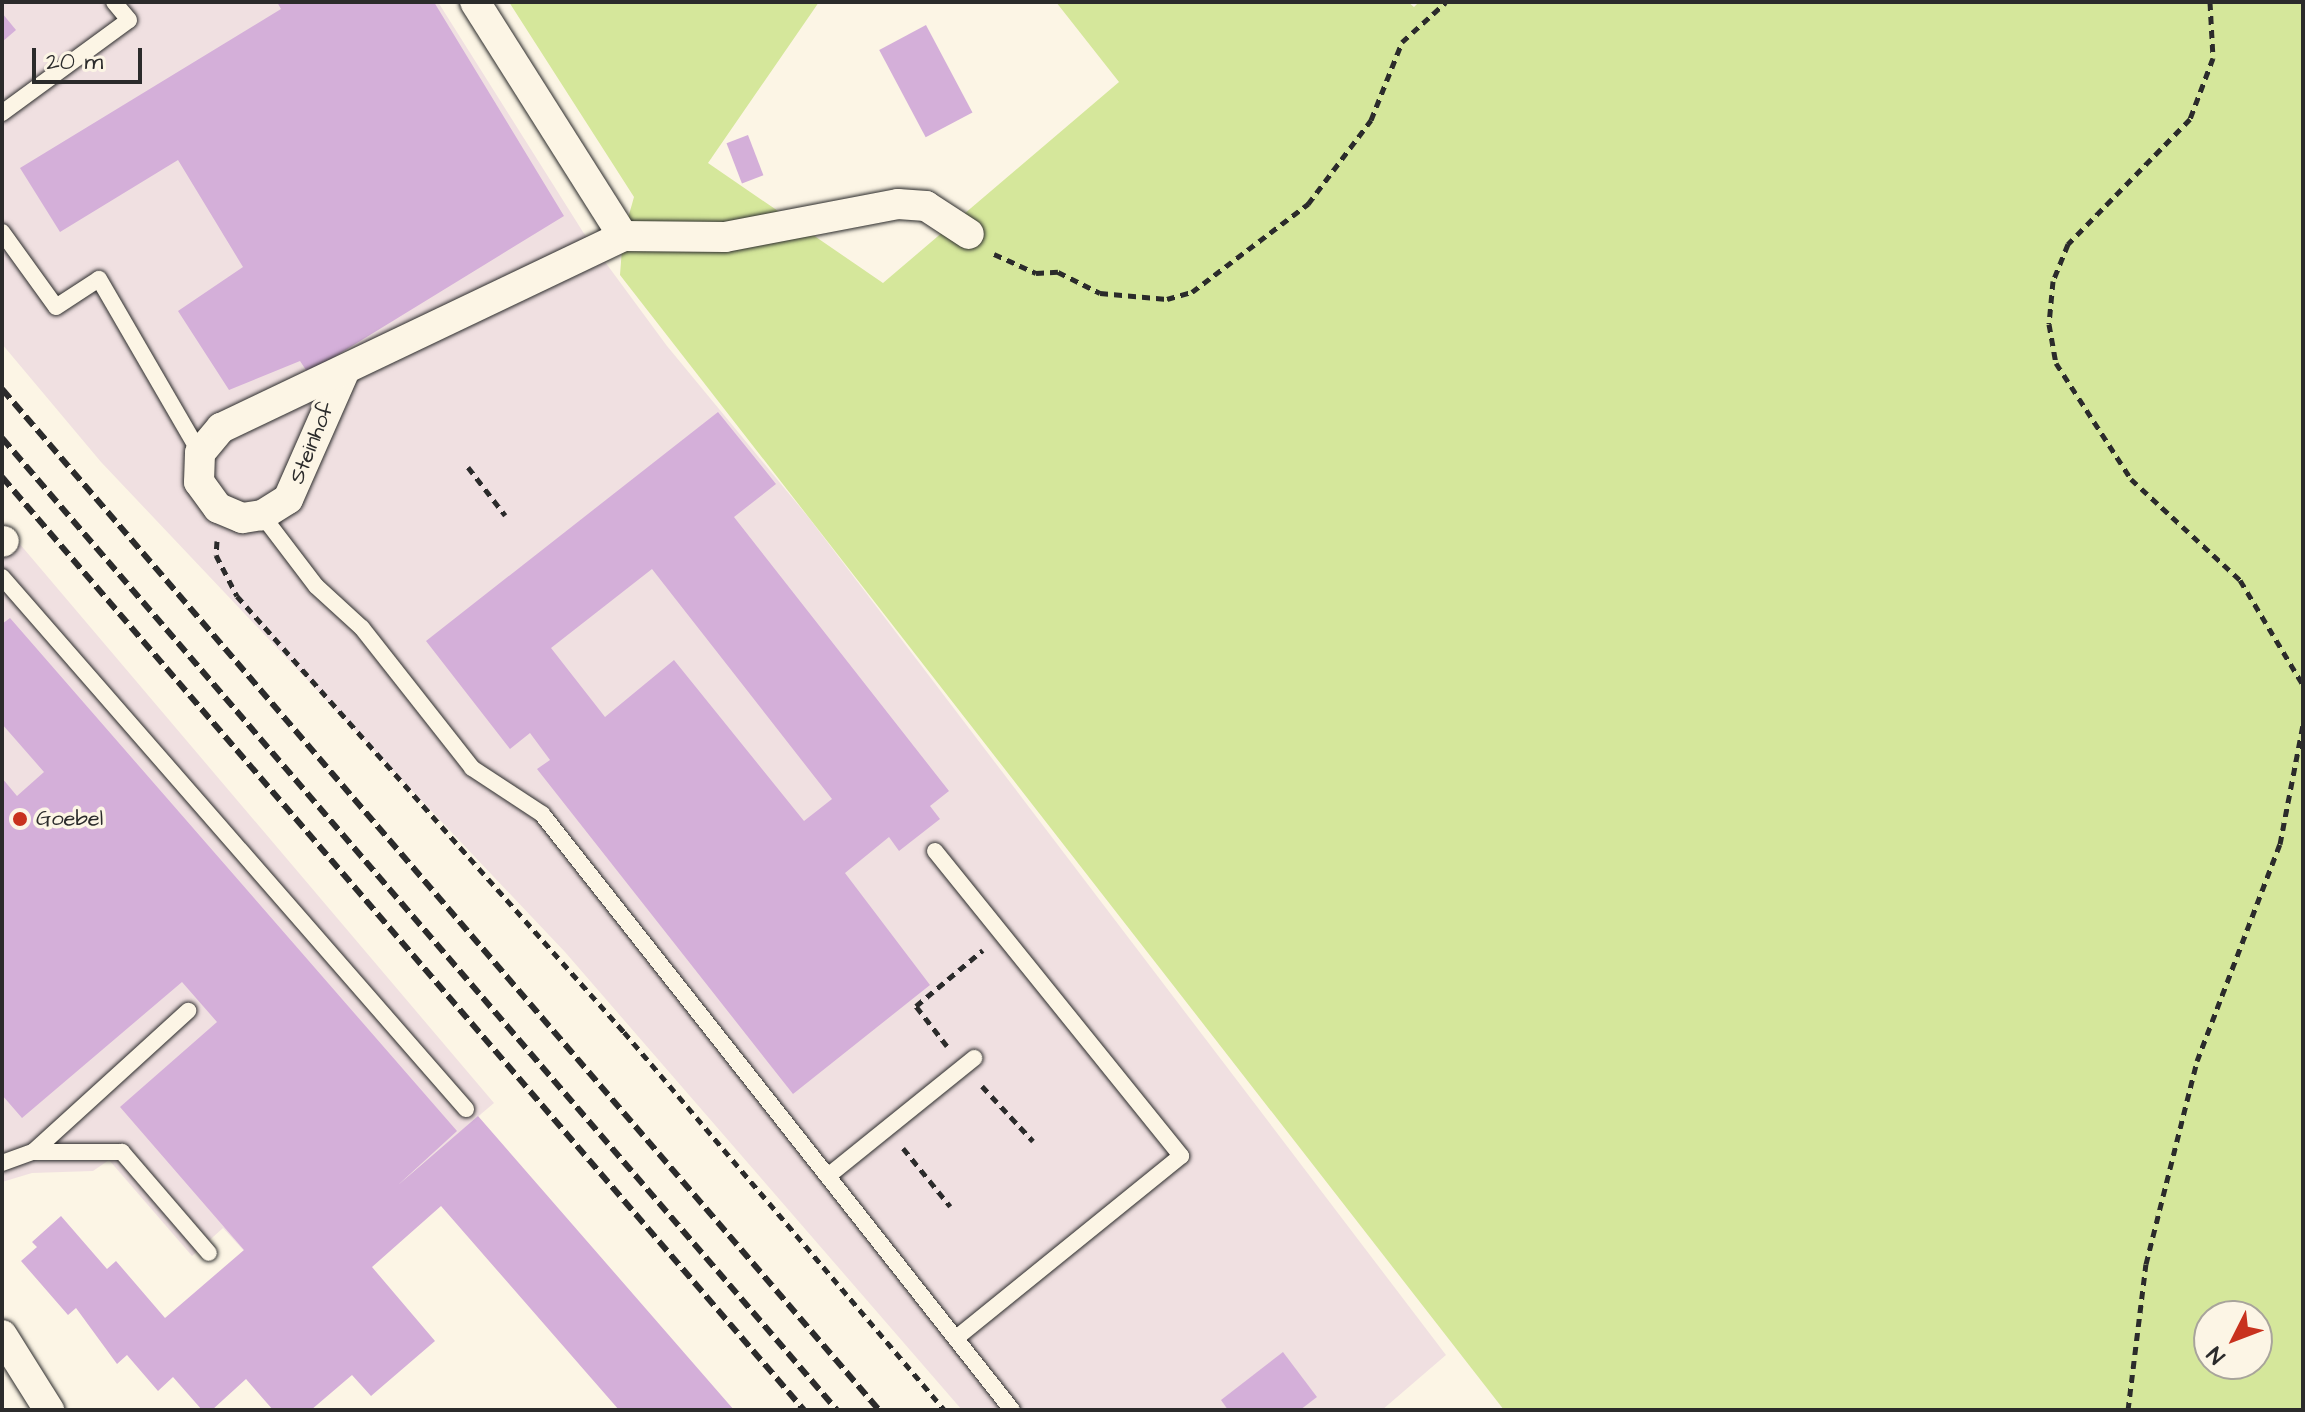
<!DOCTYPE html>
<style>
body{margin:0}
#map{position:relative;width:2305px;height:1412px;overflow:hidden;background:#fcf5e5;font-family:"Architects Daughter",sans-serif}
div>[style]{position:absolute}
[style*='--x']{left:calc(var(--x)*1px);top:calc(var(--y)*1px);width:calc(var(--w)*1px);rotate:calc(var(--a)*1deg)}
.built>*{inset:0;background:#f0e0e1}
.green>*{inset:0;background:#d5e79b}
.building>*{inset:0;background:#d4afd9;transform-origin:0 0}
.path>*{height:5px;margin-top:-2.5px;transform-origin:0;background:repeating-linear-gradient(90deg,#2b2b2b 0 8px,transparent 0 14px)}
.roads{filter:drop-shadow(0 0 2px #2b2b2b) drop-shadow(0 0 2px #2b2b2b)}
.lane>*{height:16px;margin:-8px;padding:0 8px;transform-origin:8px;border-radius:8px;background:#fcf5e5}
.street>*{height:30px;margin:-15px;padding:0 15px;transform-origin:15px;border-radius:15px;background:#fcf5e5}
.rail>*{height:6px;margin-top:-3px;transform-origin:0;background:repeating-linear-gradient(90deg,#2b2b2b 0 12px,transparent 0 18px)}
.dots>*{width:22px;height:22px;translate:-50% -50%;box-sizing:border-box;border:4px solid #fcf5e5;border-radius:50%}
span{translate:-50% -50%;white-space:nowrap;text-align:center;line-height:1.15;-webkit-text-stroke:7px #fcf5e5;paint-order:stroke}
.street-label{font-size:22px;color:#2b2b2b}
.poi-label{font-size:22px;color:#2b2b2b}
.left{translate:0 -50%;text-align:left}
.frame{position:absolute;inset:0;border:4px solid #2b2b2b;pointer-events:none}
.north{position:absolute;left:2193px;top:1300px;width:80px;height:80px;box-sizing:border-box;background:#fcf5e5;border:2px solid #a8a49b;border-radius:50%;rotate:228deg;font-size:22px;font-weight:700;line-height:32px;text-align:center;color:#2b2b2b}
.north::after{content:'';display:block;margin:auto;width:28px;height:36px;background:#c8321e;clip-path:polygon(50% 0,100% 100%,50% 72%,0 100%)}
.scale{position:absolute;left:32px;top:48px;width:110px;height:36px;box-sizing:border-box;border:4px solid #2b2b2b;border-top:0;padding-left:10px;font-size:24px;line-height:28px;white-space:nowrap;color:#2b2b2b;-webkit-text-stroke:6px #fcf5e5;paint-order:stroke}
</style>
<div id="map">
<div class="built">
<div style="clip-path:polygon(2px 2px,438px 2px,583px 232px,667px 346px,809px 518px,1446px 1355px,1382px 1410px,962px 1410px,565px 952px,101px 462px,2px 344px)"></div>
<div style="clip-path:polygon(2px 523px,494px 1103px,277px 1287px,223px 1228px,192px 1256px,109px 1160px,93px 1171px,32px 1173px,2px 1182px)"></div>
</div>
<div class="green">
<div style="clip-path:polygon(evenodd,509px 2px,819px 2px,708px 163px,883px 283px,1119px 82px,1056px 2px,1408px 2px,1414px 7px,1419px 2px,2303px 2px,2303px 1410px,1504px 1410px,620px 275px,623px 236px,634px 197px,509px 2px,2209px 1316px,2257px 1316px,2257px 1364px,2209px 1364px,2209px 1316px)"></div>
</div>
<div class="building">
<div style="clip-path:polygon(277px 2px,434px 2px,564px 216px,308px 373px,300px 361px,229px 390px,178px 311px,243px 267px,178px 160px,60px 232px,20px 168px,281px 9px)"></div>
<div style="clip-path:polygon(2px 13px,16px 30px,2px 42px)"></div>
<div style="left:926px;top:25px;width:99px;height:53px;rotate:62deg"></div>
<div style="left:748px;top:135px;width:43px;height:23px;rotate:69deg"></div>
<div style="clip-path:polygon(evenodd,718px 412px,776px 484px,734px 517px,949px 791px,930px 806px,940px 819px,899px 851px,889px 837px,845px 873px,930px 985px,793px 1094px,537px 769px,550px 760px,530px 733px,510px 749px,426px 641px,718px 412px,652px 569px,832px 799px,804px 821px,674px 660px,605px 717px,551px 648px,652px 569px)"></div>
<div style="clip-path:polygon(10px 618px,457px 1131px,398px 1185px,478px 1116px,734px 1410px,619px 1410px,441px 1206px,372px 1267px,435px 1341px,371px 1396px,352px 1375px,311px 1410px,273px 1410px,246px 1379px,212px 1410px,202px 1410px,173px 1377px,158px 1391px,127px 1355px,117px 1364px,76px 1308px,68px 1315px,21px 1261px,37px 1247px,32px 1242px,61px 1216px,107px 1269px,116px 1261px,165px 1318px,244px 1250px,120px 1107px,217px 1022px,182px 982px,22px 1118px,2px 1095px,2px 778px,17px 796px,44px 772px,2px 724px,2px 624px)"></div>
<div style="clip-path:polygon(1283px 1352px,1317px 1397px,1300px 1410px,1228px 1410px,1221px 1400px)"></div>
</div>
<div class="path">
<div style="--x:2210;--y:2;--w:56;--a:86.9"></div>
<div style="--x:2213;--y:58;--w:65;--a:110.7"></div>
<div style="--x:2190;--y:119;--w:175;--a:134.3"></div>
<div style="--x:2068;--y:244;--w:40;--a:112"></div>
<div style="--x:2053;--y:281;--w:43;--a:95.3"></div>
<div style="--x:2049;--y:324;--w:40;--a:80"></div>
<div style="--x:2056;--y:363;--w:138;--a:57.1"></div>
<div style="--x:2131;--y:479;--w:149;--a:42.8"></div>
<div style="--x:2240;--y:580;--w:122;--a:59"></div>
<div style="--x:994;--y:254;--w:46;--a:24.3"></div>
<div style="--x:1036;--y:273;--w:22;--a:-3"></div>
<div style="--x:1058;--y:272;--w:47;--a:26.6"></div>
<div style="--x:1100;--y:293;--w:67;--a:5.1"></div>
<div style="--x:1167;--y:299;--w:26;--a:-16"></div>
<div style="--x:1192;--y:292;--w:146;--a:-37.2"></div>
<div style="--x:1308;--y:204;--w:105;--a:-53.1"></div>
<div style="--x:1371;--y:120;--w:84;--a:-68.3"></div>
<div style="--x:1402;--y:42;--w:59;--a:-42.3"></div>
<div style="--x:468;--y:467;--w:61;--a:52.4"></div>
<div style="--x:217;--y:541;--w:14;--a:94"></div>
<div style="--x:216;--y:555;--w:46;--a:62.9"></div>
<div style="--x:237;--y:596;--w:583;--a:48.41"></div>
<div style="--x:624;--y:1032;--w:496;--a:49.7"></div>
<div style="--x:947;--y:1046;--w:51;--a:-127.8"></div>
<div style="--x:916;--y:1006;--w:87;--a:-39.9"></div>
<div style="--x:982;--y:1086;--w:75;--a:47.2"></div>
<div style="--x:903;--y:1148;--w:75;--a:51"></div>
<div style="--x:2128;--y:1410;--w:147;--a:-83"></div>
<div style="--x:2146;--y:1264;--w:209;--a:-75.9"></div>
<div style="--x:2197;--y:1061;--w:232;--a:-69.1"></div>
<div style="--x:2280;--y:844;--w:122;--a:-79.1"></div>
</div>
<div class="roads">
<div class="lane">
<div style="--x:2;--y:113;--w:157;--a:-36.2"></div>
<div style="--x:129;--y:20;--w:23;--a:-130"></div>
<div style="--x:2;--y:232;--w:92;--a:54.2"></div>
<div style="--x:56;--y:307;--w:51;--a:-33.1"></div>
<div style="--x:99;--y:279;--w:201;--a:59.9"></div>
<div style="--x:262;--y:515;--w:89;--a:52.7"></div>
<div style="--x:316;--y:586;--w:62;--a:42.4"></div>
<div style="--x:362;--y:628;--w:178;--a:51.8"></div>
<div style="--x:472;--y:768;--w:84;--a:33.3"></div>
<div style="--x:542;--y:814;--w:759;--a:51.74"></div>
<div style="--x:2;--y:577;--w:706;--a:48.91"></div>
<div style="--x:935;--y:851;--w:392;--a:51.1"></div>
<div style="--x:1181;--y:1156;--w:289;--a:141"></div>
<div style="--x:33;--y:1152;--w:210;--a:-42.3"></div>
<div style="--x:2;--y:1163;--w:33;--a:-20"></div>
<div style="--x:33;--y:1152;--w:89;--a:0"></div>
<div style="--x:122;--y:1152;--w:133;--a:49.3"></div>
<div style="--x:828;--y:1176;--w:188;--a:-38.9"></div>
</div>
<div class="street">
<div style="--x:475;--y:2;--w:277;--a:57.7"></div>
<div style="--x:345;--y:370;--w:141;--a:113.8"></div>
<div style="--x:288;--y:499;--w:31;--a:148"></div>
<div style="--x:262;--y:515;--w:20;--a:171"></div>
<div style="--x:242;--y:518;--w:26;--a:-157"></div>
<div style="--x:218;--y:508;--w:32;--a:-126"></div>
<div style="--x:199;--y:482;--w:29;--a:-88"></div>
<div style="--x:200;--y:453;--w:33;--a:-50"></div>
<div style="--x:221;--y:428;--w:445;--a:-25.5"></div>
<div style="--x:623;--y:236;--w:102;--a:0.6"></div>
<div style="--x:725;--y:237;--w:176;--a:-10.8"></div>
<div style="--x:898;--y:204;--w:28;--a:4"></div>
<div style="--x:926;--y:206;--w:51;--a:33.1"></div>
<div style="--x:2;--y:542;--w:2;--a:-27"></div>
<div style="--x:2;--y:1335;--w:89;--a:57.9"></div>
</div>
</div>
<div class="rail">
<div style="--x:2;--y:389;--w:1346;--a:49.34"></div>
<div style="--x:2;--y:438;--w:1281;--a:49.34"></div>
<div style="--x:2;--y:477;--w:1230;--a:49.32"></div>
</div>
<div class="dots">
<div style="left:20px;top:819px;background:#c8321e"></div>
</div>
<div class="street-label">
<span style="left:312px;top:443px;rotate:-68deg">Steinhof</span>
</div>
<div class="poi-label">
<span class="left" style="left:36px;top:819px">Goebel</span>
</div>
<div class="frame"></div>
<div class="north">N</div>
<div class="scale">20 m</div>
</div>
